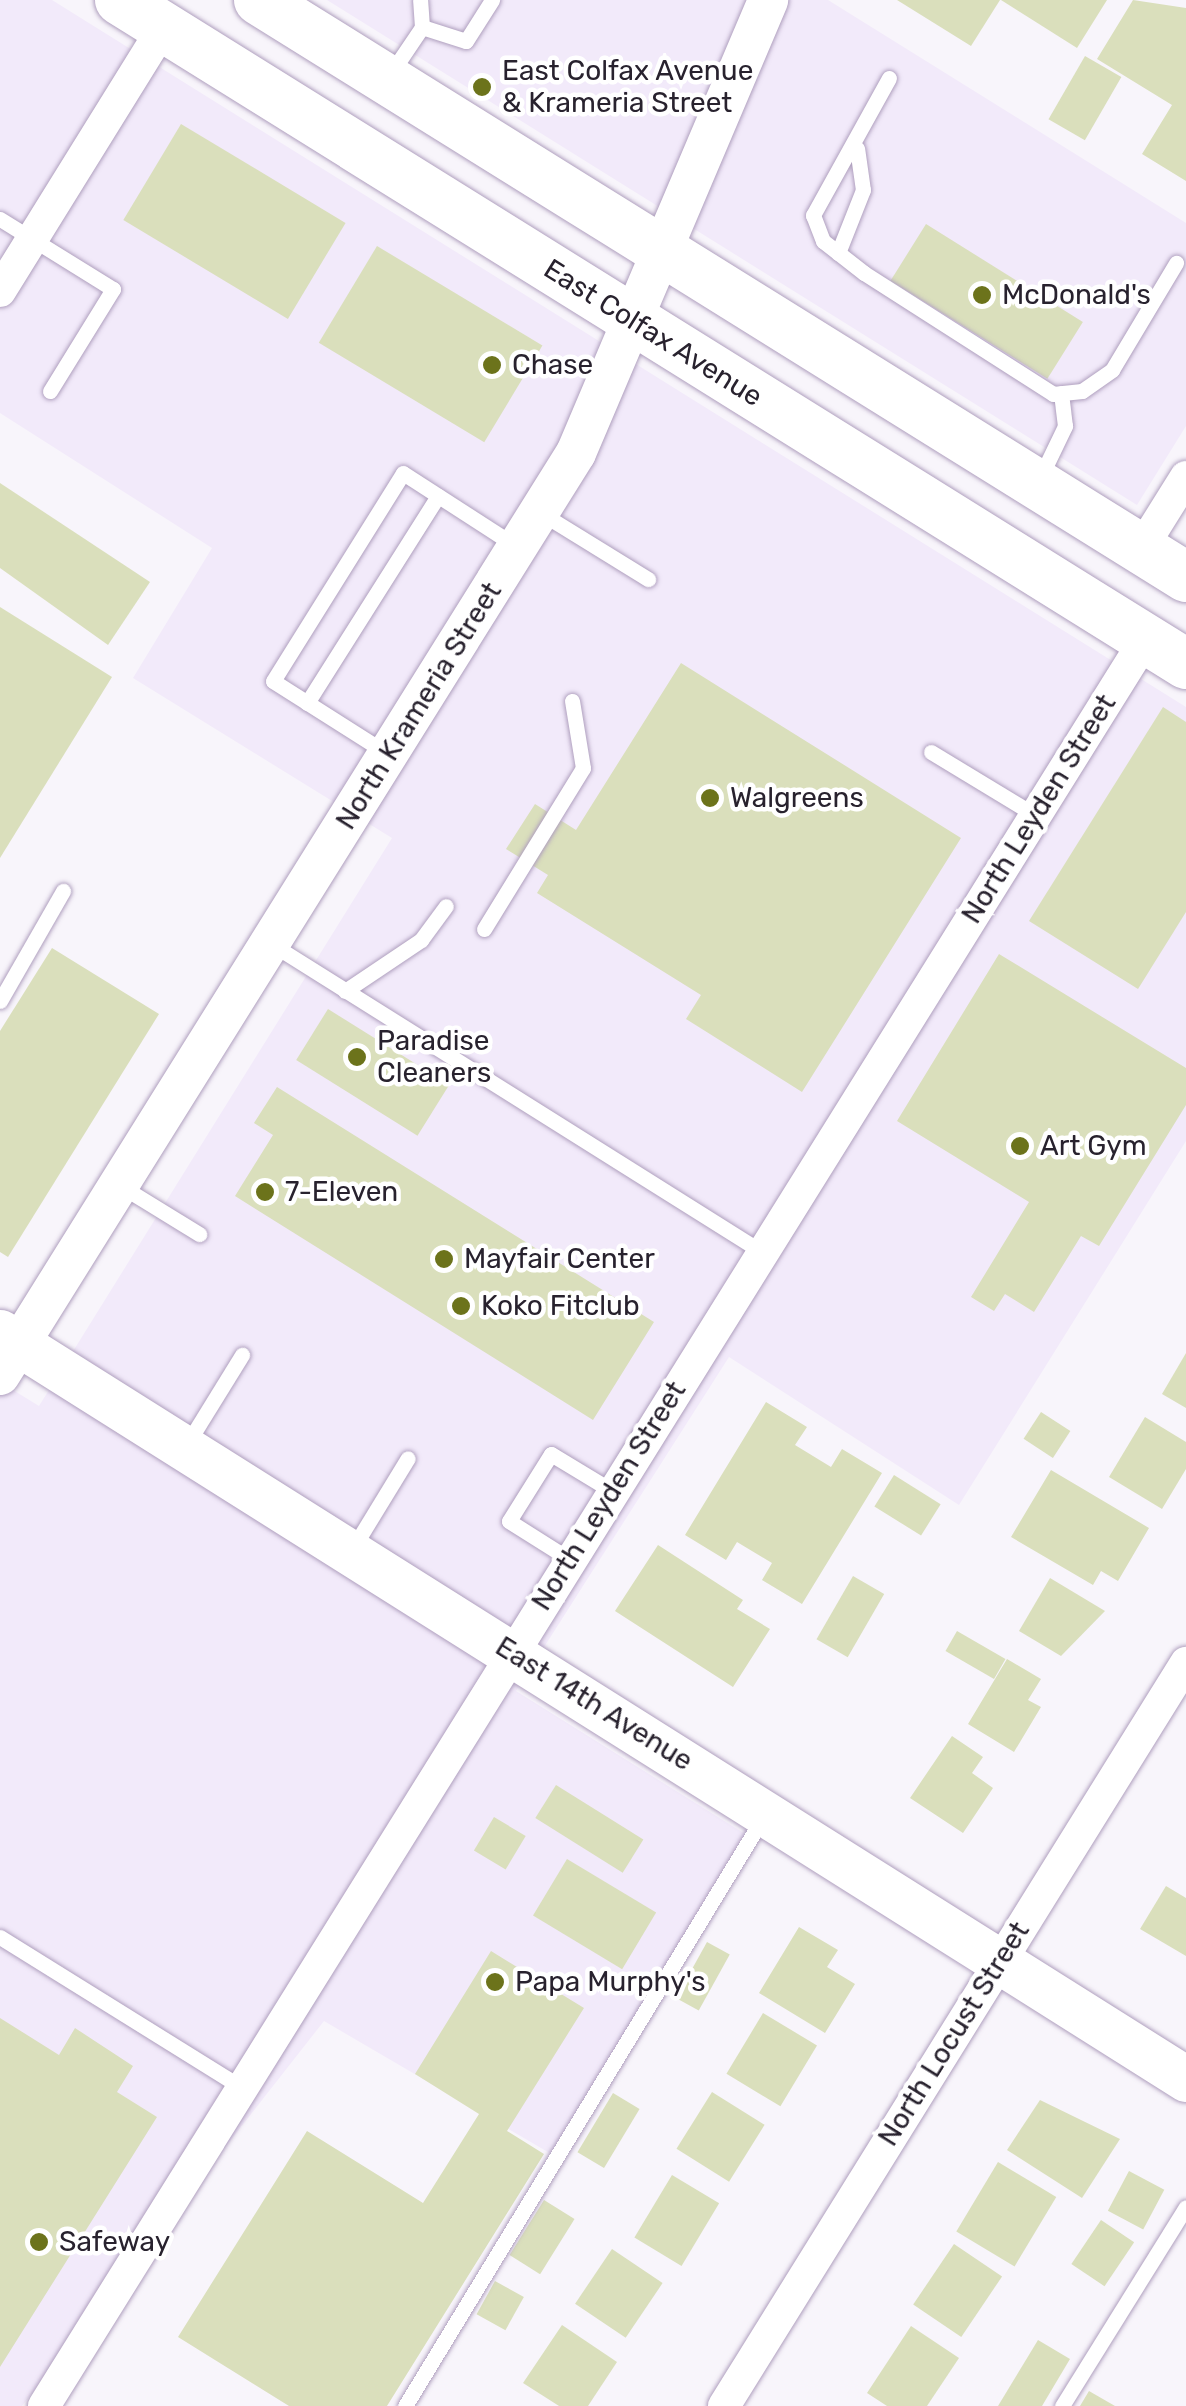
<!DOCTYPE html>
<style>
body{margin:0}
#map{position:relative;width:1186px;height:2406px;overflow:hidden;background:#f8f5fb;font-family:Rubik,sans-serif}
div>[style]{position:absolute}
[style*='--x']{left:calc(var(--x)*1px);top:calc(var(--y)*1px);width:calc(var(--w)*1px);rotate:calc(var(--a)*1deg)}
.built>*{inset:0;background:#f2eafa}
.building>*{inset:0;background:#dadfbc;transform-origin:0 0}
.roads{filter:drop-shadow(0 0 2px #af9fbe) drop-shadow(0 0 2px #af9fbe)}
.service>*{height:15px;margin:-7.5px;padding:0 7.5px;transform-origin:7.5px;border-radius:7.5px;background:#fff}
.minor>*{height:32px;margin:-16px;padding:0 16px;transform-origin:16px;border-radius:16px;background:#fff}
.tertiary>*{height:40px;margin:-20px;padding:0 20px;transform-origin:20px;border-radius:20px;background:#fff}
.secondary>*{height:45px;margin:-22.5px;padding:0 22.5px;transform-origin:22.5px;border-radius:22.5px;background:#fff}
.primary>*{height:50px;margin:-25px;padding:0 25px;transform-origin:25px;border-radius:25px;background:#fff}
.dots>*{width:28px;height:28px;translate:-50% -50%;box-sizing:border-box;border:5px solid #fff;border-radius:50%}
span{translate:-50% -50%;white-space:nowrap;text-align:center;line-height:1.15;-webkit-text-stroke:9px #fff;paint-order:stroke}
.poi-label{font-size:28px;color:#28222e}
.left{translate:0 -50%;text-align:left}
.street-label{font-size:28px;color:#28222e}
</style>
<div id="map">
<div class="built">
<div style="clip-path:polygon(0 0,52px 0,1186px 707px,1186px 1141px,959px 1505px,729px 1357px,516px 1691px,750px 1837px,553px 2155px,324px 2021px,22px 2406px,0 2406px,0 1382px,39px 1406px,392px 838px,133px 678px,212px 548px,0 413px)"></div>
<div style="clip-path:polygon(327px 0,828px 0,1186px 223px,1186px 426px,1137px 505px)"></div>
</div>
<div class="building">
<div style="clip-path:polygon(897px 0,1000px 0,971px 46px)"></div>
<div style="clip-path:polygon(1001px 0,1107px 0,1077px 48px)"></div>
<div style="clip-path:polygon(1133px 0,1186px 8px,1186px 181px,1142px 154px,1172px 105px,1097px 59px)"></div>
<div style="left:1085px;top:56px;width:42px;height:73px;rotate:30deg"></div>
<div style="left:181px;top:124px;width:192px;height:112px;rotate:31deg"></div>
<div style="left:926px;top:224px;width:185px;height:67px;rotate:32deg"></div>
<div style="left:377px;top:246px;width:193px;height:113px;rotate:31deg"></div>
<div style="clip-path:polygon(0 483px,150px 582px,108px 645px,0 568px)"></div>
<div style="clip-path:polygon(0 607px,112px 677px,0 858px)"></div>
<div style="clip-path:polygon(681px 663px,961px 838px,802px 1092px,686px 1019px,701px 995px,537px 893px,548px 875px,506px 849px,535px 804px,576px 830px)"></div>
<div style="clip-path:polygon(1163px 707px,1186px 722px,1186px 912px,1138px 989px,1029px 921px)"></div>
<div style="clip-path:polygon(52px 948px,159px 1014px,8px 1257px,0 1252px,0 1031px)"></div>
<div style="clip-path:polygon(999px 954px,1186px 1068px,1186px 1105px,1099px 1246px,1081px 1236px,1034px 1312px,1005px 1294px,994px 1311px,971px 1297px,1029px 1202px,897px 1121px)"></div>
<div style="left:328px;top:1009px;width:143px;height:60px;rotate:32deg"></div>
<div style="clip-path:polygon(277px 1087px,654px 1322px,593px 1420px,235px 1196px,273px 1135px,254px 1123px)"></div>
<div style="clip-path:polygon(1186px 1353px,1186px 1408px,1162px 1394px)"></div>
<div style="clip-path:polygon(766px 1402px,807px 1427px,795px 1445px,831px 1467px,842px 1449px,882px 1473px,802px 1604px,762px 1580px,772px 1563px,737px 1542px,726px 1560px,685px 1535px)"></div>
<div style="left:1041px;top:1412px;width:35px;height:32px;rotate:33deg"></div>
<div style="clip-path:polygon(1145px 1417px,1186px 1442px,1186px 1469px,1162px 1509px,1109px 1477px)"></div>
<div style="clip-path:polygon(1051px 1470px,1149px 1528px,1118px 1581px,1101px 1571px,1093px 1585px,1011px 1537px)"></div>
<div style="left:894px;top:1475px;width:55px;height:37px;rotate:32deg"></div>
<div style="clip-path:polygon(658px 1545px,743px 1600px,737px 1609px,770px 1629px,733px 1687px,615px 1611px)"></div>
<div style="left:853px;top:1576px;width:36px;height:73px;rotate:30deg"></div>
<div style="clip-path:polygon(1050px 1578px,1105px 1611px,1061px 1656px,1019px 1631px)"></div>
<div style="left:957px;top:1631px;width:56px;height:23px;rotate:30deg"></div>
<div style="clip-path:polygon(1007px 1659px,1041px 1679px,1028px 1700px,1041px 1707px,1014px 1752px,968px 1724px)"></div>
<div style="clip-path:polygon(952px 1736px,983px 1757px,972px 1773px,993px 1788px,963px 1833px,910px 1798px)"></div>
<div style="left:556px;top:1785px;width:103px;height:39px;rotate:32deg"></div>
<div style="left:494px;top:1817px;width:37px;height:39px;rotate:31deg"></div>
<div style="left:567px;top:1859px;width:104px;height:66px;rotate:31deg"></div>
<div style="clip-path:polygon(1166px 1886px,1186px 1898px,1186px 1956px,1140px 1929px)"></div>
<div style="clip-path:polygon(799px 1927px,838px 1950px,827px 1967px,855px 1984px,825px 2033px,759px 1993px)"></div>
<div style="left:707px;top:1942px;width:26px;height:64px;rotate:29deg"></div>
<div style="clip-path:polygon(491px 1951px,584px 2008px,507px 2131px,544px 2154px,387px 2406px,289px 2406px,178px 2337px,307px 2131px,423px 2203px,479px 2114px,415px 2074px)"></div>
<div style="left:763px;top:2013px;width:63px;height:71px;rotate:31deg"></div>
<div style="clip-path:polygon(0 2018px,59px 2055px,75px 2028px,133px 2066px,117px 2092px,157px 2117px,0 2367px)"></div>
<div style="left:712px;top:2092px;width:62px;height:67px;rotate:32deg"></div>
<div style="left:613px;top:2093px;width:31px;height:69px;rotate:31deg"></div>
<div style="clip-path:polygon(1040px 2100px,1120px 2139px,1082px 2198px,1007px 2150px)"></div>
<div style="left:998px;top:2162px;width:68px;height:81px;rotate:31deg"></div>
<div style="left:1129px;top:2171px;width:40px;height:45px;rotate:28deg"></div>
<div style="left:672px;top:2175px;width:55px;height:73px;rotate:31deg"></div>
<div style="left:544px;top:2200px;width:36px;height:65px;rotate:32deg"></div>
<div style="left:1101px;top:2220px;width:40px;height:53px;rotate:34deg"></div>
<div style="left:954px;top:2244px;width:58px;height:73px;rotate:34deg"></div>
<div style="left:612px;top:2249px;width:61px;height:66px;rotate:34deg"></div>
<div style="left:495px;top:2281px;width:33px;height:38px;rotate:29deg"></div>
<div style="clip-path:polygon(562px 2325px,617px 2362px,588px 2406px,559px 2406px,523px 2383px)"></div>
<div style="clip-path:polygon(911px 2326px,959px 2358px,927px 2406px,887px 2406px,867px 2393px)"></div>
<div style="clip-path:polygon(1038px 2340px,1070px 2359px,1042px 2406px,998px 2406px)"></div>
<div style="clip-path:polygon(1089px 2391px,1115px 2406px,1080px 2406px)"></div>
</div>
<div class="roads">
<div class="service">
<div style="--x:422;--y:27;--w:46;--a:17.7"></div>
<div style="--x:466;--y:41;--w:49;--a:-57.6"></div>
<div style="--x:389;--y:76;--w:59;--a:-56"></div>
<div style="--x:422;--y:27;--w:27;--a:-94"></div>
<div style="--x:889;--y:78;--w:157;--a:119"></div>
<div style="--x:813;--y:215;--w:28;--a:69"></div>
<div style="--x:823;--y:241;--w:52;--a:38"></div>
<div style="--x:864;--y:273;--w:224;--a:32.6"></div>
<div style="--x:1053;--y:394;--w:29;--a:-6"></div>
<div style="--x:1082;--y:391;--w:37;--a:-35"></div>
<div style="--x:1112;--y:370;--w:125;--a:-59.1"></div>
<div style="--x:0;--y:219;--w:133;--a:31.8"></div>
<div style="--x:113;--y:289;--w:120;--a:121.7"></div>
<div style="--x:838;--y:253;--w:68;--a:-68.4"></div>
<div style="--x:863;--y:190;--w:42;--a:-98.1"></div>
<div style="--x:1040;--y:478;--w:58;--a:-64.3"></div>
<div style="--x:1065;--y:426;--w:33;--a:-97"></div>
<div style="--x:541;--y:513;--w:126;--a:31.7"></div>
<div style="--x:307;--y:703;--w:245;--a:-57.7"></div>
<div style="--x:931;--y:752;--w:122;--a:31.2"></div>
<div style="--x:388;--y:754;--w:136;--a:-147.6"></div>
<div style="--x:273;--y:681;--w:245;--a:-58"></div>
<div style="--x:403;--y:473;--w:135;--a:32.9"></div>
<div style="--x:484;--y:929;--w:189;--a:-58.4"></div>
<div style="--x:583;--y:768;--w:68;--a:-99.3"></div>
<div style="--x:270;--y:943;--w:581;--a:32.13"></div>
<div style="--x:345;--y:991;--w:92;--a:-33.9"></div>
<div style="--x:421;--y:940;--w:42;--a:-53.7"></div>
<div style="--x:0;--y:1001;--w:127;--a:-60.2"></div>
<div style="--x:121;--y:1186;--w:92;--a:31.6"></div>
<div style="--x:187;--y:1444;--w:105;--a:-58.3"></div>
<div style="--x:353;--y:1548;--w:105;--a:-58.6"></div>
<div style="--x:569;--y:1559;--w:71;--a:-147.7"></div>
<div style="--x:509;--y:1521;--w:79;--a:-57.9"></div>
<div style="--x:551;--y:1454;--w:71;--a:31.2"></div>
<div style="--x:0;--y:1937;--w:286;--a:31.9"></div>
<div style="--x:405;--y:2406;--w:691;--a:-58.68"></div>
<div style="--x:1062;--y:2406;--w:234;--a:-58.1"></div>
</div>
<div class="minor">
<div style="--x:0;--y:291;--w:312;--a:-58.2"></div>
<div style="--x:1141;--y:549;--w:85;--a:-58"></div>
<div style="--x:44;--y:2406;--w:2083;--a:-58.06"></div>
<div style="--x:724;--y:2406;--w:875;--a:-58.13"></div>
</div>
<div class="tertiary">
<div style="--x:0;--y:1375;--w:1087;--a:-58.01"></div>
<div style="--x:576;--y:453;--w:492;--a:-67"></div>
</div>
<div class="secondary">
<div style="--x:0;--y:1332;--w:1402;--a:32.2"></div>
</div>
<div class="primary">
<div style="--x:120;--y:0;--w:1256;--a:31.92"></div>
<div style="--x:259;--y:0;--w:1092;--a:31.9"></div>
</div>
</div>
<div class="dots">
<div style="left:482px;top:87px;background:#6c731b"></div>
<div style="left:982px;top:295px;background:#6c731b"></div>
<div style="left:492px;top:365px;background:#6c731b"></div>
<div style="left:710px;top:798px;background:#6c731b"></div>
<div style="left:357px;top:1057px;background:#6c731b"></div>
<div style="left:1020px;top:1146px;background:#6c731b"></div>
<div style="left:265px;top:1192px;background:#6c731b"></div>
<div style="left:444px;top:1259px;background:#6c731b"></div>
<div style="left:461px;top:1306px;background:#6c731b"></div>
<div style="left:495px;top:1982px;background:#6c731b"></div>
<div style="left:39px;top:2242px;background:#6c731b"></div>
</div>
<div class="poi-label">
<span class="left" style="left:502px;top:87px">East Colfax Avenue<br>&amp; Krameria Street</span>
<span class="left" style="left:1002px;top:295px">McDonald's</span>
<span class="left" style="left:512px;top:365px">Chase</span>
<span class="left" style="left:730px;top:798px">Walgreens</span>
<span class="left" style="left:377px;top:1057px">Paradise<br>Cleaners</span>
<span class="left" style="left:1040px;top:1146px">Art Gym</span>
<span class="left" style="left:285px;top:1192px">7-Eleven</span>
<span class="left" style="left:464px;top:1259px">Mayfair Center</span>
<span class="left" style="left:481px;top:1306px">Koko Fitclub</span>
<span class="left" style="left:515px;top:1982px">Papa Murphy's</span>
<span class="left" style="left:59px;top:2242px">Safeway</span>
</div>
<div class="street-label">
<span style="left:653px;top:333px;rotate:32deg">East Colfax Avenue</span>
<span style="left:419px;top:706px;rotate:-58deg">North Krameria Street</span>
<span style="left:1039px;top:809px;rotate:-58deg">North Leyden Street</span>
<span style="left:609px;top:1496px;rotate:-58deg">North Leyden Street</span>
<span style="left:594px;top:1704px;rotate:32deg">East 14th Avenue</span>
<span style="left:954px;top:2034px;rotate:-58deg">North Locust Street</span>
</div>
</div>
